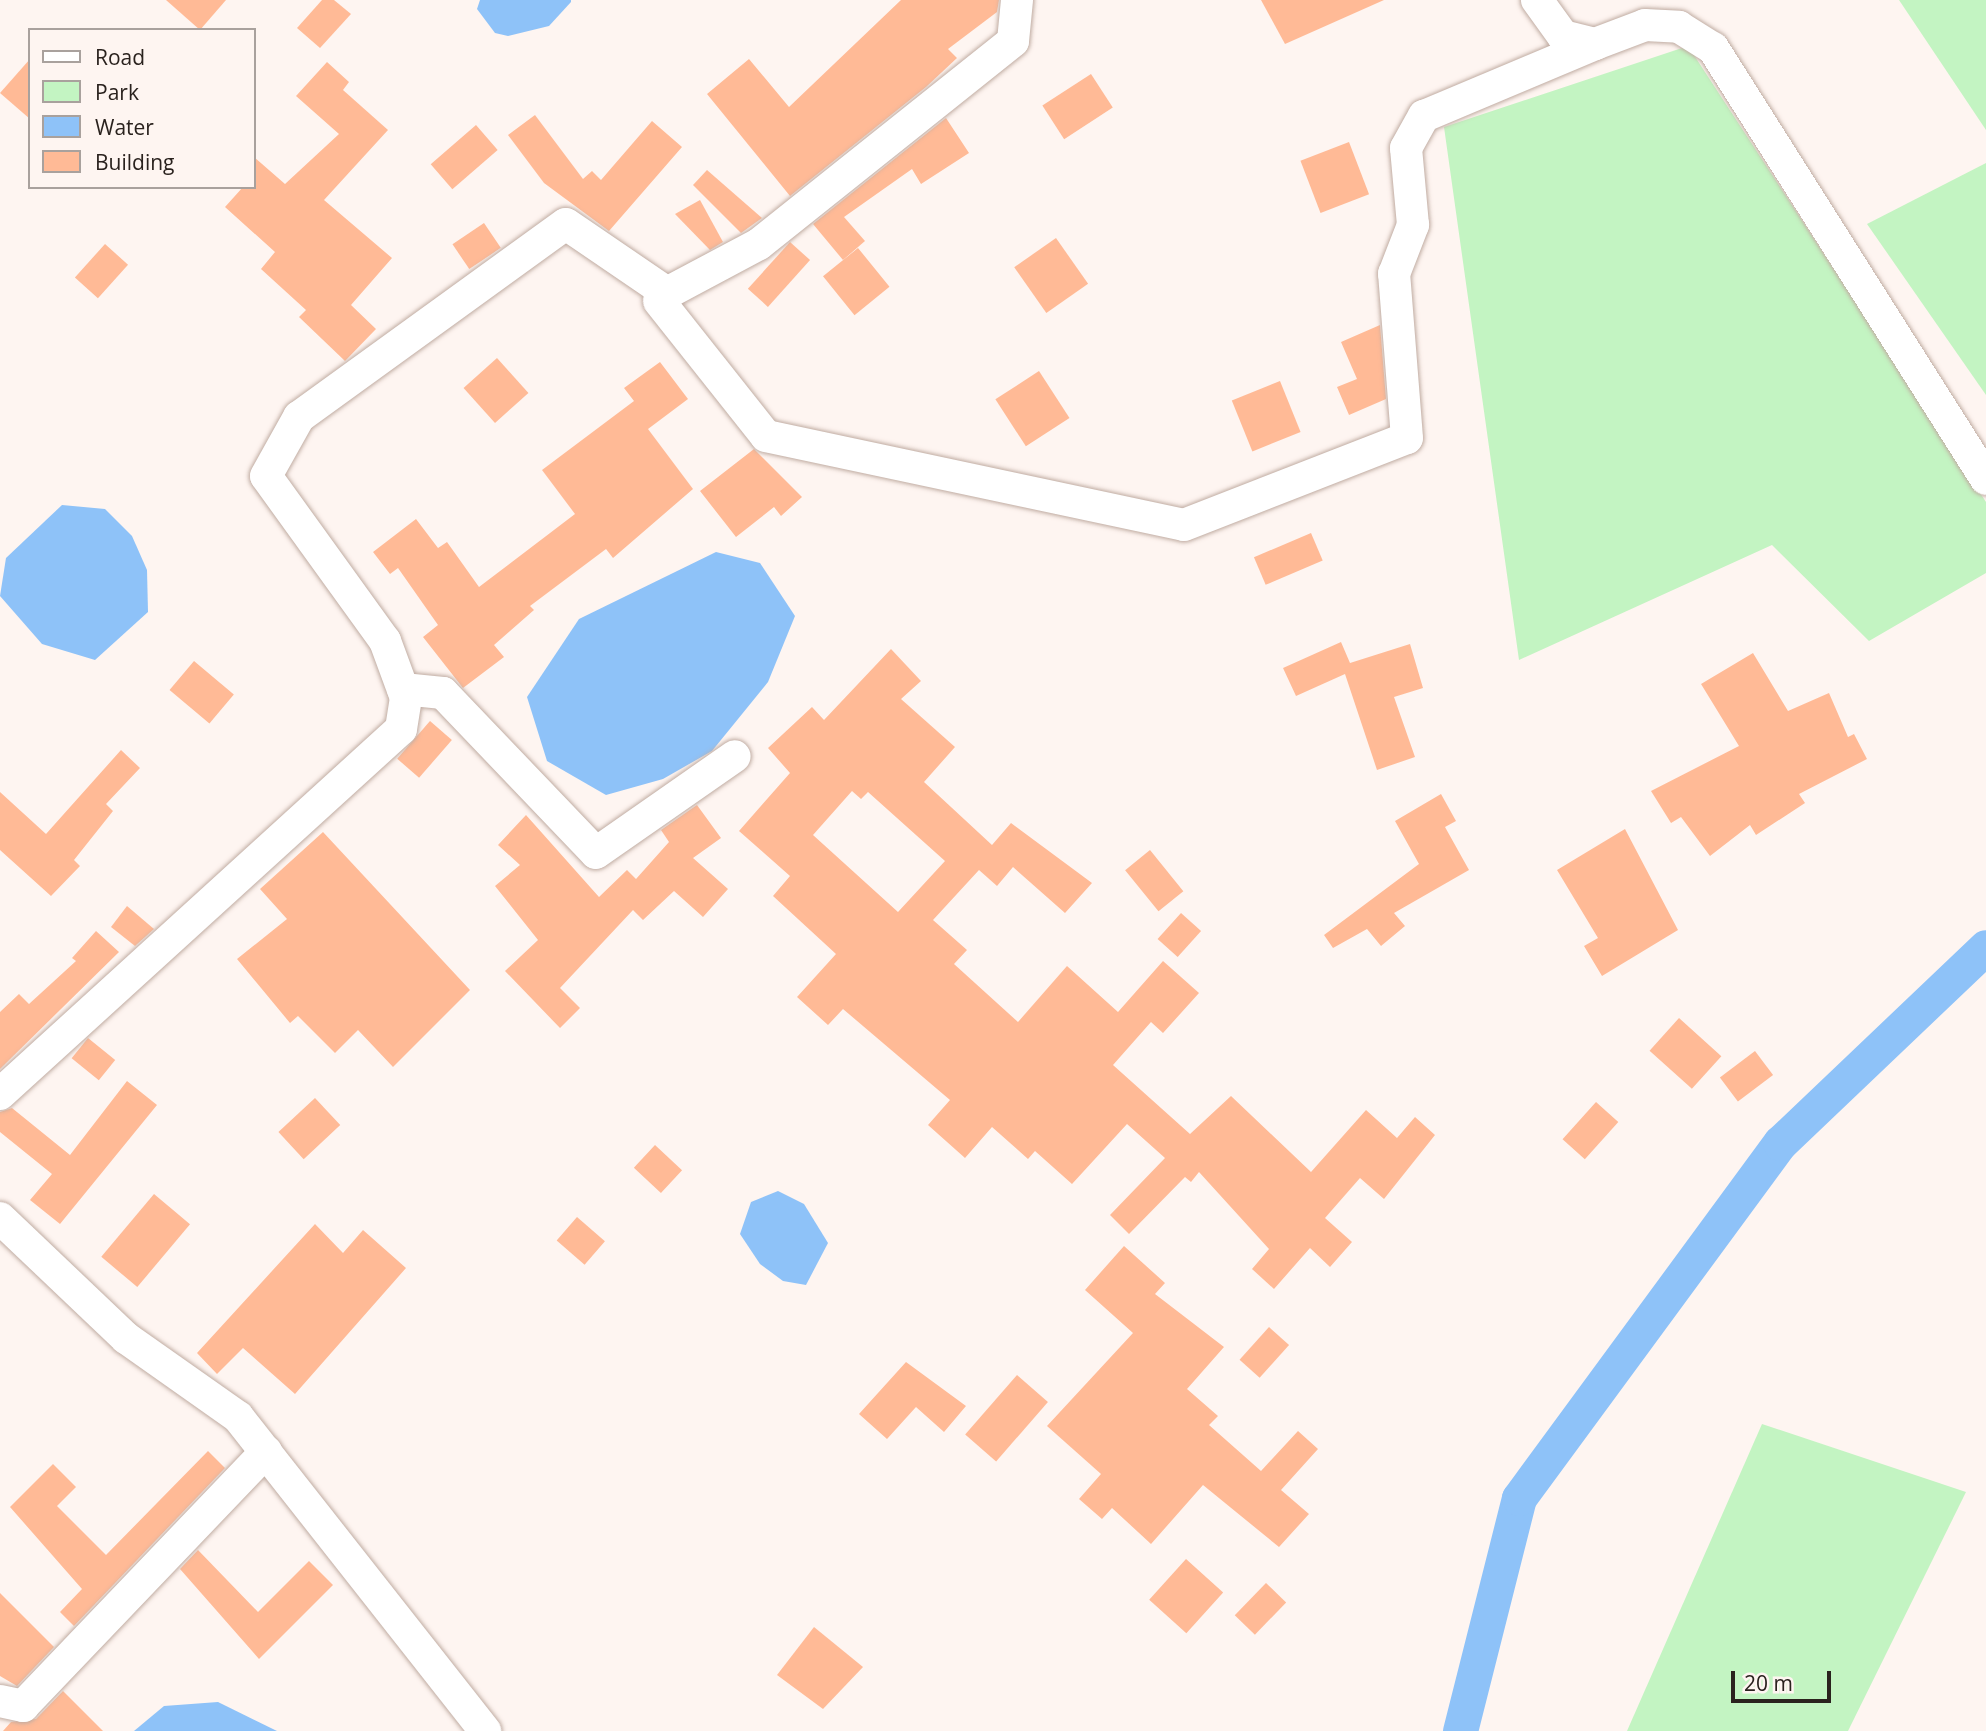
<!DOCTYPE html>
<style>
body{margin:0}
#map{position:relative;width:1986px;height:1731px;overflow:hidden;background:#fef5f1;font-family:"Open Sans",sans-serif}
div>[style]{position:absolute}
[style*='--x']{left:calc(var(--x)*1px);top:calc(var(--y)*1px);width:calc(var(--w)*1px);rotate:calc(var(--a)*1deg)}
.green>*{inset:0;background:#c3f4c2}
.water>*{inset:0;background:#8ec2f8}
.canal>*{height:35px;margin:-17.5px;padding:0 17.5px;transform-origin:17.5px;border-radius:17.5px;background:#8ec2f8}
.building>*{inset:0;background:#ffba96;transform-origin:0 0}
.roads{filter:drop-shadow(0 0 2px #c0aca2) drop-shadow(0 0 2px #c0aca2)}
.street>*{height:32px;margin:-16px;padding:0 16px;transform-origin:16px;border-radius:16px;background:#fff}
span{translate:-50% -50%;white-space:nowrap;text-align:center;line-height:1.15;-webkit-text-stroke:6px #fef5f1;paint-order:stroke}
.legend{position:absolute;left:28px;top:28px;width:228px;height:161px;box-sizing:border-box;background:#fef5f1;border:2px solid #a9a19d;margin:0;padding:9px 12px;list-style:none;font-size:21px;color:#2a221e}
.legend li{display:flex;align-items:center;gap:14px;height:35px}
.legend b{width:35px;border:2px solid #a9a19d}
.scale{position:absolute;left:1731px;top:1671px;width:100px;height:32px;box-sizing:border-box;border:4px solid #2a221e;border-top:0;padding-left:9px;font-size:21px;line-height:24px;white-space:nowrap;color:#2a221e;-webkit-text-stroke:5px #fef5f1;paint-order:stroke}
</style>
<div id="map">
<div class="green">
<div style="clip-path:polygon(1899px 0,1986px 0,1986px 130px)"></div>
<div style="clip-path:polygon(1688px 46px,1986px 502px,1986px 573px,1869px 641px,1772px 545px,1519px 660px,1444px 127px)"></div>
<div style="clip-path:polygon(1986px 163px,1986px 395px,1867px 224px)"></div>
<div style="clip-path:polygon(1762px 1424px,1966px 1492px,1848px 1731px,1627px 1731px)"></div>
</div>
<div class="water">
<div style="clip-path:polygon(480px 0,571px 0,571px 2px,549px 26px,508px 36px,495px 33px,477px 9px)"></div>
<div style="clip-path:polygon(62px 505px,105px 509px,132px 536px,147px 570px,148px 612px,95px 660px,42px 644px,0 596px,6px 558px)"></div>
<div style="clip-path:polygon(716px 552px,760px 563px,795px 616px,768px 682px,712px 751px,663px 779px,606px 795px,547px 761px,527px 697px,579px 619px)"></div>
<div style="clip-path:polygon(778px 1191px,804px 1204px,828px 1243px,806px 1285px,783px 1281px,760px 1264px,740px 1234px,751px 1202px)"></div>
<div style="clip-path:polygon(218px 1702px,277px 1731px,134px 1731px,164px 1706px)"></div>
</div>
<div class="canal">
<div style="--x:1460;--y:1731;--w:240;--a:-75.8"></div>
<div style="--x:1519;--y:1498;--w:441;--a:-53.7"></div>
<div style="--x:1780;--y:1143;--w:284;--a:-43.6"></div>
</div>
<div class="building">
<div style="clip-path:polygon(166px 0,226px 0,200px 30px)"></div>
<div style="clip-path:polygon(322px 0,334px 0,351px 14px,320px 48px,297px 28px)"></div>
<div style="clip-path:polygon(901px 0,999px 0,997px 12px,948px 49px,957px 58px,926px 87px,790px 196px,707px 94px,749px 59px,789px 107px)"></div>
<div style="clip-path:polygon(1261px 0,1384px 0,1285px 44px)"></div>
<div style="clip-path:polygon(30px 59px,30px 119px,0 93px)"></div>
<div style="clip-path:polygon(327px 62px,349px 82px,343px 90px,388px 130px,324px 200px,392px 258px,351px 305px,376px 329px,345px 361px,299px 317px,306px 310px,261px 269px,275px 252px,225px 207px,243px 187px,254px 187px,254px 157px,285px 184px,339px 134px,296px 96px)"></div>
<div style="left:1091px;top:74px;width:40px;height:58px;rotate:57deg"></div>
<div style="clip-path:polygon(535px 115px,583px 179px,592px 171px,601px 180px,652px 121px,682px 147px,609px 231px,544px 183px,508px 135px)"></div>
<div style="clip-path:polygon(946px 118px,969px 153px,921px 184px,912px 169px,844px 217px,865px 241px,843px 260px,813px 224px)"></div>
<div style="left:476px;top:125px;width:33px;height:60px;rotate:49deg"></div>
<div style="left:1349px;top:142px;width:56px;height:52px;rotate:69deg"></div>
<div style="clip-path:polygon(707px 170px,762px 218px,741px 233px,693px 185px)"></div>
<div style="clip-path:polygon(700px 200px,723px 242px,710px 250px,675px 214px)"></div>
<div style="left:484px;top:223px;width:30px;height:38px;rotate:56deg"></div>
<div style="left:1056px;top:238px;width:56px;height:51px;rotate:55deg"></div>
<div style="left:790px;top:242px;width:27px;height:63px;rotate:42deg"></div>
<div style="left:105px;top:244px;width:31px;height:45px;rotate:42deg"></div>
<div style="left:858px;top:248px;width:50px;height:45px;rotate:51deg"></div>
<div style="clip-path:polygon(1380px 325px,1386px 399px,1349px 415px,1337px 387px,1357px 379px,1341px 342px)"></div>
<div style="left:497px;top:358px;width:47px;height:45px;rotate:48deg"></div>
<div style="clip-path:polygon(660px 362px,688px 399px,648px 429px,693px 489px,613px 558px,606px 549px,530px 606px,534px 610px,494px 645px,504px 657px,463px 688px,423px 637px,438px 625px,398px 568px,390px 574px,373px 552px,416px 519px,438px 548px,447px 542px,479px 587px,575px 514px,542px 470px,634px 401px,624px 388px)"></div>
<div style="left:1039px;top:371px;width:56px;height:52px;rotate:57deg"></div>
<div style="left:1280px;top:381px;width:55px;height:52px;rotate:68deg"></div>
<div style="clip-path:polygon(754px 449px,802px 497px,781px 516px,774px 507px,736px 537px,700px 491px)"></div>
<div style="left:1311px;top:533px;width:30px;height:62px;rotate:67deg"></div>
<div style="clip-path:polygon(1341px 642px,1350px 663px,1410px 644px,1423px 688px,1394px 697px,1415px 757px,1377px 770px,1345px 674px,1296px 696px,1283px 668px)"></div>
<div style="clip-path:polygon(evenodd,891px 649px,921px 681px,901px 699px,955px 747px,924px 782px,992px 845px,1011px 823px,1092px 883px,1065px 913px,1013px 867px,997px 886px,979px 870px,933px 920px,967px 950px,954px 964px,1018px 1022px,1067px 966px,1118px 1012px,1163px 961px,1199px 993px,1163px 1033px,1151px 1022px,1113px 1065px,1190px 1134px,1231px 1096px,1311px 1172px,1366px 1110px,1397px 1138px,1415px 1117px,1435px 1135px,1384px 1199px,1360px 1178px,1325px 1218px,1352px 1242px,1330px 1267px,1310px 1248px,1274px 1289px,1252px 1269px,1269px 1249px,1199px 1172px,1191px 1182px,1185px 1177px,1129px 1234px,1110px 1215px,1165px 1158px,1127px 1124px,1072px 1184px,1035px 1151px,1028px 1159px,992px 1127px,965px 1158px,928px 1125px,950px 1100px,843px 1009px,828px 1025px,797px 997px,836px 954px,773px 896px,790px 876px,739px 831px,790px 773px,768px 748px,812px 707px,824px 720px,891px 649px,852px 791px,861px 799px,868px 792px,945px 861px,898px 912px,813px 835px,852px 791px)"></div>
<div style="clip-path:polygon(1753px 653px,1788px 711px,1829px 693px,1848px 737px,1854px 734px,1867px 759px,1799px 794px,1805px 803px,1756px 835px,1750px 825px,1710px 856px,1681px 817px,1671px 823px,1651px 791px,1739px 746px,1701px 684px)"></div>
<div style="left:194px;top:661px;width:52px;height:38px;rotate:40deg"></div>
<div style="left:430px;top:721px;width:29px;height:50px;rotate:41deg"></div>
<div style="clip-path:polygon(121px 750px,140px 768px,106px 804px,113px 811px,74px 860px,80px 866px,51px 896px,0 850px,0 792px,46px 834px)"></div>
<div style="clip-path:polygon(1441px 794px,1456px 821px,1445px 827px,1469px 870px,1394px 913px,1405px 926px,1381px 946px,1367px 929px,1333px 948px,1324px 935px,1419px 864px,1395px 821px)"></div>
<div style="clip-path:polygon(697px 805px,721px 838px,693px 858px,728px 889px,703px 917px,674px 891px,643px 920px,633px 910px,560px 988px,580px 1008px,560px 1028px,505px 971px,538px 940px,495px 886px,520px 865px,498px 845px,526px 815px,599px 897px,627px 870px,636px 879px,669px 842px,661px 830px)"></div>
<div style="clip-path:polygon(1625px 829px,1678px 930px,1602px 976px,1584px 946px,1598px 938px,1557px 870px)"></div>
<div style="clip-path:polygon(323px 832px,470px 990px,393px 1067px,358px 1030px,335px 1053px,298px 1016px,290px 1023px,237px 959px,287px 919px,260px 889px)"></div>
<div style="left:1150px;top:850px;width:53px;height:32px;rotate:51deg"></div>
<div style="clip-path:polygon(127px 906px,154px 929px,135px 946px,111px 927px)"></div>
<div style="left:1181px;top:913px;width:27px;height:35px;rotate:42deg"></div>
<div style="clip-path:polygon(96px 931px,119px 952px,0 1069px,0 1012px,19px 994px,29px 1004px,76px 961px,72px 958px)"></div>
<div style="left:1679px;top:1018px;width:57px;height:44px;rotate:42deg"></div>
<div style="left:88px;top:1038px;width:35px;height:26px;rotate:39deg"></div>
<div style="left:1755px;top:1051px;width:30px;height:44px;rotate:53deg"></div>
<div style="clip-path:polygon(127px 1081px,157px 1105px,60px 1224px,30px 1200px,52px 1174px,0 1132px,0 1112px,12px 1108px,70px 1155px)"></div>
<div style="left:315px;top:1098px;width:37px;height:50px;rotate:47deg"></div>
<div style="left:1596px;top:1102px;width:30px;height:50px;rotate:42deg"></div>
<div style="left:655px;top:1145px;width:37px;height:31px;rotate:43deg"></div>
<div style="left:154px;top:1194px;width:47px;height:82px;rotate:40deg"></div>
<div style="left:577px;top:1217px;width:37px;height:31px;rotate:41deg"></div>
<div style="clip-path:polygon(315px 1224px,343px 1253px,363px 1230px,406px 1268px,295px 1394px,243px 1348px,217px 1374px,197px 1353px)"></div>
<div style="clip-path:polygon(1124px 1246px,1165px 1283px,1155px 1294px,1224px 1347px,1187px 1389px,1218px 1416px,1209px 1425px,1261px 1471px,1298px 1431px,1318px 1449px,1281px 1490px,1309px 1514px,1279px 1547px,1203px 1485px,1151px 1544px,1112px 1508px,1102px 1519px,1079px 1499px,1101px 1474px,1047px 1426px,1133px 1333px,1085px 1290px)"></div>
<div style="left:1269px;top:1327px;width:27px;height:44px;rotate:42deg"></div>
<div style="clip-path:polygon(906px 1362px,966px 1406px,944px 1432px,916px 1407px,887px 1439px,859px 1414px)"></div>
<div style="left:1017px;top:1375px;width:41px;height:79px;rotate:41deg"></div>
<div style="clip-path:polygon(208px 1451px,225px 1468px,74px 1626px,60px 1612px,82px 1589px,10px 1507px,53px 1464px,76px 1487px,57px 1506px,106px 1555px)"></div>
<div style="clip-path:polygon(198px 1550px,258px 1612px,309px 1561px,333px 1585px,259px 1659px,180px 1569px)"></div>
<div style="left:1186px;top:1559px;width:50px;height:55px;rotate:42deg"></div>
<div style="left:1266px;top:1583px;width:28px;height:45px;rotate:44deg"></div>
<div style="clip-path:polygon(0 1593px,54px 1647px,17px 1686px,0 1676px)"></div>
<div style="clip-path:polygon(814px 1627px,863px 1667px,823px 1709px,777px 1675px)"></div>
<div style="clip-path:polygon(63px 1691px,103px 1731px,3px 1731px,11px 1722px,36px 1719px)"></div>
</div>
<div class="roads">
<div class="street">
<div style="--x:1537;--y:0;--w:44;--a:54.2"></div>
<div style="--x:1563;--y:36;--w:33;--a:14"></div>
<div style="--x:1595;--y:44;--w:53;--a:-20.8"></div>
<div style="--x:1645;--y:25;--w:34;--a:3"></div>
<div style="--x:1679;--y:27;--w:40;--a:32"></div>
<div style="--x:1713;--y:48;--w:510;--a:57.65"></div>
<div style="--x:659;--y:301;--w:172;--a:51.6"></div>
<div style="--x:766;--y:436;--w:427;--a:12"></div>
<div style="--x:1184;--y:525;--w:239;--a:-21.3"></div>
<div style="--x:1407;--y:438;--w:165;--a:-94.5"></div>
<div style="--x:1394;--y:274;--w:53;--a:-68.8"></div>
<div style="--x:1413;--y:225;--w:77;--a:-95.2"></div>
<div style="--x:1406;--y:148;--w:37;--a:-61"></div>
<div style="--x:1424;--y:116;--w:186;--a:-22.8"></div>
<div style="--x:403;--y:689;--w:40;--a:5.7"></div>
<div style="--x:443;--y:693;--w:221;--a:46.3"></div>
<div style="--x:596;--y:853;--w:169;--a:-34.9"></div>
<div style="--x:0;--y:1094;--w:542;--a:-42.31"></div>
<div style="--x:401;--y:729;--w:31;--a:-81"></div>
<div style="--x:406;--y:698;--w:61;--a:-110.2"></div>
<div style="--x:385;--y:641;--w:203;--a:-125.8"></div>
<div style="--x:266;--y:476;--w:68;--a:-60.8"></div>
<div style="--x:299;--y:417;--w:329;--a:-35.9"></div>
<div style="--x:566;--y:224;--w:122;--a:34.3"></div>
<div style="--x:667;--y:293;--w:104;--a:-28"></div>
<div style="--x:759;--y:244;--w:325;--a:-38.6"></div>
<div style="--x:1013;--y:41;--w:41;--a:-84.4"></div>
<div style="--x:0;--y:1218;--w:174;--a:43.6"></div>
<div style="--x:126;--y:1338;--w:137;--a:35.2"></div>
<div style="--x:238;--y:1417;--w:400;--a:51.8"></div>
<div style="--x:0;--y:1701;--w:24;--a:12"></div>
<div style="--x:23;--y:1706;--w:352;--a:-46.3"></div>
</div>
</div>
<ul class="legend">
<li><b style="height:9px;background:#fff"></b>Road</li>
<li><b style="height:19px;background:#c3f4c2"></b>Park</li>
<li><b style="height:19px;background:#8ec2f8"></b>Water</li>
<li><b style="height:19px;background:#ffba96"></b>Building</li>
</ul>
<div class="scale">20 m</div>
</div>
